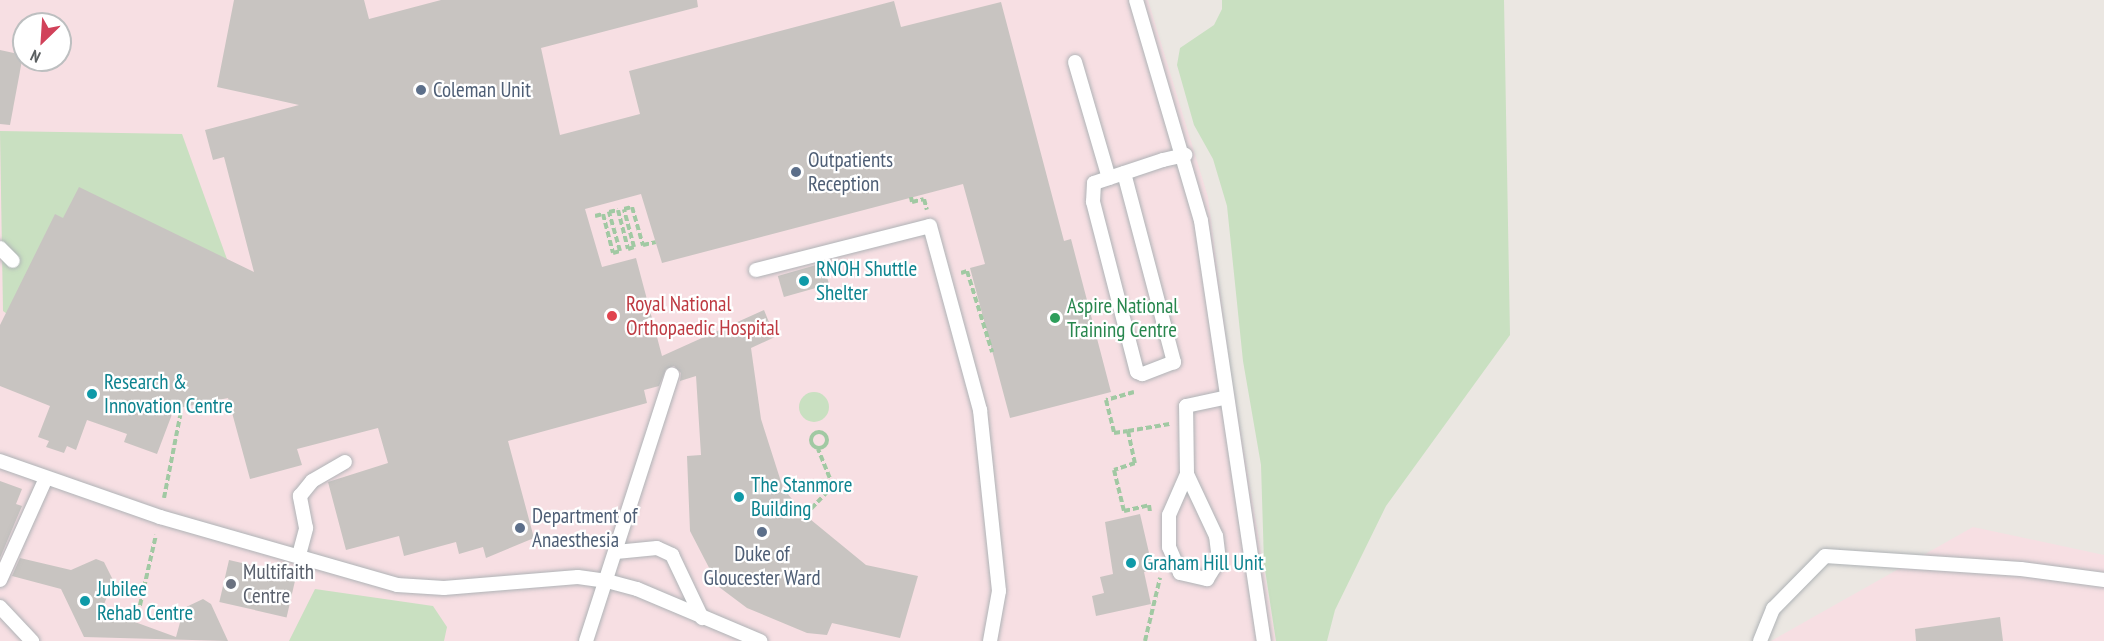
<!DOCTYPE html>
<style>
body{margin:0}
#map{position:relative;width:2104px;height:641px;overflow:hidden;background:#ebe7e2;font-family:"PT Sans Narrow",sans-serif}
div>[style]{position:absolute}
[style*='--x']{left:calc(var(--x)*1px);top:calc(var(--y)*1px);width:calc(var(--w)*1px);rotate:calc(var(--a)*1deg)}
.medical>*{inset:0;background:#f7dfe3}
.green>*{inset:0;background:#c9e0c1}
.round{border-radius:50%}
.building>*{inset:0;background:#c8c4c1;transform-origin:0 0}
.path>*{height:4px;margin-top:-2px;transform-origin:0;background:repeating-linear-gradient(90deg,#a1c9a3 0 6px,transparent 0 9px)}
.path>.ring{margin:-2px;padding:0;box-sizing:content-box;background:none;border:4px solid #a1c9a3;border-radius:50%}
.roads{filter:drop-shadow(0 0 2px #afb3b6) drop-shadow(0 0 2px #afb3b6)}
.lane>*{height:14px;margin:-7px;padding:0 7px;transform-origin:7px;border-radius:7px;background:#fff}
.dots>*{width:16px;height:16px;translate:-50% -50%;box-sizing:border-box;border:3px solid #fff;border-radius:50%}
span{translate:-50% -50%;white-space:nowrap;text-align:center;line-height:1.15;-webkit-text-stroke:4.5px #fff;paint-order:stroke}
.service-label{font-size:21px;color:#4e5e75}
.left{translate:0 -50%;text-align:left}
.culture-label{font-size:21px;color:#0d838f}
.health-label{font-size:21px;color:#be3a42}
.leisure-label{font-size:21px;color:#27864d}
.worship-label{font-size:21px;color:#5b616d}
.north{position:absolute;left:12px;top:12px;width:60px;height:60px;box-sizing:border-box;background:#fff;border:2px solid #bdbfc0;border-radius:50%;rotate:205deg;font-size:16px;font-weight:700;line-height:24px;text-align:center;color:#5a5f61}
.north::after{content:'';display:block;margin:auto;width:21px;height:27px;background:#d1425a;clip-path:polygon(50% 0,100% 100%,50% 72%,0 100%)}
</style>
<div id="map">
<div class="medical">
<div style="clip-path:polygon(evenodd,0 0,1148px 0,1208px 197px,1231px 373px,1276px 641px,0 641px,0 0,24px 24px,60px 24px,60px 60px,24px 60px,24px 24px)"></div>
<div style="clip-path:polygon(1973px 527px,2104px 555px,2104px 641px,1771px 641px)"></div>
</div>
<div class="green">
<div style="clip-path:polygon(1222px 0,1504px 0,1510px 335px,1386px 506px,1335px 610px,1327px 641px,1276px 641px,1264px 563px,1261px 465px,1243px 361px,1227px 206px,1213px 159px,1194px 125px,1177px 65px,1180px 48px,1214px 25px,1222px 9px)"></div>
<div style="clip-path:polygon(0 131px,182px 134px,255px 337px,14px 319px,3px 311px)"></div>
<div class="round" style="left:799px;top:392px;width:30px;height:30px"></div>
<div style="clip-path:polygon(315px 589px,433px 606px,447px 627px,444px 641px,289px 641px)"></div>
</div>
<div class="building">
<div style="clip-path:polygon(234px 0,364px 0,369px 19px,441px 0,697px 0,698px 7px,541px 48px,560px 135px,640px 114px,629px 71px,894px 1px,901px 27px,1001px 2px,1064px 241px,1071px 239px,1111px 392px,1010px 418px,970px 268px,985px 264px,963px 184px,662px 263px,641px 194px,585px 209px,602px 267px,636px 258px,662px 356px,764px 310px,775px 337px,751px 348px,761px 419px,783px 488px,805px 515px,866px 565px,918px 576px,900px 638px,832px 623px,827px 635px,807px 633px,747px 608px,719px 587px,690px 531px,687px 456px,701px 455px,696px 376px,680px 381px,681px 373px,674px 366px,666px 369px,659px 386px,644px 390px,647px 403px,508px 441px,534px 538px,486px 558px,483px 547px,459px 554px,456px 542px,404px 556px,399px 536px,346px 550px,328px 482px,388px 463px,378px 428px,297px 449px,302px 465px,250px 479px,228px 398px,174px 409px,157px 454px,124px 442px,127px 434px,87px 420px,76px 450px,67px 446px,64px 453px,46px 447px,49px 441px,38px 437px,50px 406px,0 386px,0 325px,55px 214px,63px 218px,79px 187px,254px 272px,224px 157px,213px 160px,205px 130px,299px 105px,217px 87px)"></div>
<div style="clip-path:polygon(0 50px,23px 55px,10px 125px,0 124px)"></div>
<div style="left:823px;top:263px;width:22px;height:47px;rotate:74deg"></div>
<div style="clip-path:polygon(0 481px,22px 489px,16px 504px,22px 506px,0 558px)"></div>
<div style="clip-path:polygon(1140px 514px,1153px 570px,1144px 572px,1151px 604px,1096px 616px,1092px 596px,1104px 593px,1100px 577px,1113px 574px,1105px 522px)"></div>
<div style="clip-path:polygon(20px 558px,71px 570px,96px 559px,104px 562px,113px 580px,102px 610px,176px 637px,184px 608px,203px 599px,211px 604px,228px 641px,84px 637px,61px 589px,12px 576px)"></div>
<div style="left:229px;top:560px;width:69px;height:43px;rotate:13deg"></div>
<div style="clip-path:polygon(2000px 617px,2003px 641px,1916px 641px,1915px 629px)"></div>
</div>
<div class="path">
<div style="--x:911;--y:197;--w:5;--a:79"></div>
<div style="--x:912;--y:202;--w:12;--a:-14"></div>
<div style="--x:924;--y:199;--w:11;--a:75"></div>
<div style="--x:595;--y:216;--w:8;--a:-14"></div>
<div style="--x:603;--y:214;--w:40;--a:75.6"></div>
<div style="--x:613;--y:253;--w:7;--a:-16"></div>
<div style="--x:620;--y:251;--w:41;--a:-105.8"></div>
<div style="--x:609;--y:212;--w:9;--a:-13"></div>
<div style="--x:618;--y:210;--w:40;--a:75.6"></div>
<div style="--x:628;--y:249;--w:6;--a:-18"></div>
<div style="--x:634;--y:247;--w:39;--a:-105"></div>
<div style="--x:624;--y:209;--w:8;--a:-14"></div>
<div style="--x:632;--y:207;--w:40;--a:74"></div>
<div style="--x:643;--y:245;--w:13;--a:-13"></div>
<div style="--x:961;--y:273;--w:6;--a:-18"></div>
<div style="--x:967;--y:271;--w:85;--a:72.8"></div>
<div style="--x:1134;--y:392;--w:29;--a:164"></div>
<div style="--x:1106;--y:400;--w:34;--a:76"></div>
<div style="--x:1114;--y:433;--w:14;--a:-8"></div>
<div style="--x:1128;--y:431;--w:33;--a:78"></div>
<div style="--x:1135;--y:463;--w:22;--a:162"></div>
<div style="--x:1114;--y:470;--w:42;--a:76.3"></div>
<div style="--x:1124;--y:511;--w:26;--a:-13"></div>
<div style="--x:1149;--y:505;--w:7;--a:82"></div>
<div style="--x:1128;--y:431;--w:42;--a:-9.7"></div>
<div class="ring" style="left:811px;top:432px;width:12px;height:12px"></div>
<div style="--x:164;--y:498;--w:89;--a:-78.9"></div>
<div style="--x:805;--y:515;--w:40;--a:-46"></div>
<div style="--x:833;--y:486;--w:40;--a:-112"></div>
<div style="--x:138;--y:614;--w:81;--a:-77.2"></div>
<div style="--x:1145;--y:641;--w:65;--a:-76.6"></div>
</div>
<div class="roads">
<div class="lane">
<div style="--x:1136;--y:0;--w:230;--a:73.6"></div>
<div style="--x:1201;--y:221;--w:425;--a:81.5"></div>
<div style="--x:1075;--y:62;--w:121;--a:73.7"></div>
<div style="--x:1124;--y:173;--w:196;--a:75.2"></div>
<div style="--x:1174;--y:362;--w:34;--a:159"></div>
<div style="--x:1142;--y:374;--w:5;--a:-158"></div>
<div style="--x:1137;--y:372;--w:176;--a:-104.5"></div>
<div style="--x:1093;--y:202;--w:19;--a:-87"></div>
<div style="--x:1094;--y:183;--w:73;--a:-18.4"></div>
<div style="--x:1163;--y:160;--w:23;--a:-13"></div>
<div style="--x:0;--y:248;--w:18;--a:45"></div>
<div style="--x:756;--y:270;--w:179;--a:-14.2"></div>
<div style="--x:930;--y:226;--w:191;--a:74.8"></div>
<div style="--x:980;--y:410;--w:182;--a:84"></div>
<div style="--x:999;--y:591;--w:51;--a:100.2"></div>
<div style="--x:0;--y:461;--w:170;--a:19.3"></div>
<div style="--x:160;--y:517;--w:247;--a:16"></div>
<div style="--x:397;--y:585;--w:47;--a:3.7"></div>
<div style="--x:444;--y:588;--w:134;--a:-4.7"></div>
<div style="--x:578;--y:577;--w:29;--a:8"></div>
<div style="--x:607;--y:581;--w:31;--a:15"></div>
<div style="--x:637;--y:589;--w:134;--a:22.9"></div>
<div style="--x:1187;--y:474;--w:45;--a:113.7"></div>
<div style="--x:1169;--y:515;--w:32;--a:90"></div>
<div style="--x:1169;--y:547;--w:28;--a:67"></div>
<div style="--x:1180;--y:573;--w:28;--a:13"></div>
<div style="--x:1207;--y:579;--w:22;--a:-58"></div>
<div style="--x:1219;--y:560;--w:24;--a:-97"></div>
<div style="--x:1216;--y:536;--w:68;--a:-115.1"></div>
<div style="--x:1187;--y:474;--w:68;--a:-90.8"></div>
<div style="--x:1186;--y:406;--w:40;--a:-12"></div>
<div style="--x:616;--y:552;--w:41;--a:-5.6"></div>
<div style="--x:657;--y:548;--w:17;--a:25"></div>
<div style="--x:672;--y:555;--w:70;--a:64.5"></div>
<div style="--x:299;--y:555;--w:28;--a:-75"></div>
<div style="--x:306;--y:528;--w:33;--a:-101"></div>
<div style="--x:300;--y:496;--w:19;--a:-51"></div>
<div style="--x:312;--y:481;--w:38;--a:-30"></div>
<div style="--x:0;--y:580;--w:112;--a:-65.7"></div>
<div style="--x:0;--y:607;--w:47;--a:46.7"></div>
<div style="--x:586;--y:641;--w:280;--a:-72.1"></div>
<div style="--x:1760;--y:641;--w:35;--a:-68"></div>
<div style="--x:1773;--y:609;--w:74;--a:-45.5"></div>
<div style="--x:1825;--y:556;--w:196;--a:3.8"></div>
<div style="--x:2021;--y:569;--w:84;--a:7.5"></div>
</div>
</div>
<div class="dots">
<div style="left:421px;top:90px;background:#5c6f8a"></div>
<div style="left:796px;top:172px;background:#5c6f8a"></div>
<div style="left:804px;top:281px;background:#0f9aa8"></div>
<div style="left:612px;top:316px;background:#e0444e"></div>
<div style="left:1055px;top:318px;background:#2e9e5b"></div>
<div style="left:92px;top:394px;background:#0f9aa8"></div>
<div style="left:739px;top:497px;background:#0f9aa8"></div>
<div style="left:520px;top:528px;background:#5c6f8a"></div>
<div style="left:762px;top:532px;background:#5c6f8a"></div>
<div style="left:1131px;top:563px;background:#0f9aa8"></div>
<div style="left:231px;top:584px;background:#6b7280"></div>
<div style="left:85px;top:601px;background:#0f9aa8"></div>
</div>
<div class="service-label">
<span class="left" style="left:433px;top:90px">Coleman Unit</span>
<span class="left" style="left:808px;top:172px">Outpatients<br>Reception</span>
<span class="left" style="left:532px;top:528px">Department of<br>Anaesthesia</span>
<span style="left:762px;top:566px">Duke of<br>Gloucester Ward</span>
</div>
<div class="culture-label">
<span class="left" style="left:816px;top:281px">RNOH Shuttle<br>Shelter</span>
<span class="left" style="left:104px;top:394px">Research &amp;<br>Innovation Centre</span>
<span class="left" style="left:751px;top:497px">The Stanmore<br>Building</span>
<span class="left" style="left:1143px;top:563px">Graham Hill Unit</span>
<span class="left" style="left:97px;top:601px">Jubilee<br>Rehab Centre</span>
</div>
<div class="health-label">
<span class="left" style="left:626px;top:316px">Royal National<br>Orthopaedic Hospital</span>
</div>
<div class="leisure-label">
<span class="left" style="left:1067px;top:318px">Aspire National<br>Training Centre</span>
</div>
<div class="worship-label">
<span class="left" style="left:243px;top:584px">Multifaith<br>Centre</span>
</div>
<div class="north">N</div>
</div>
